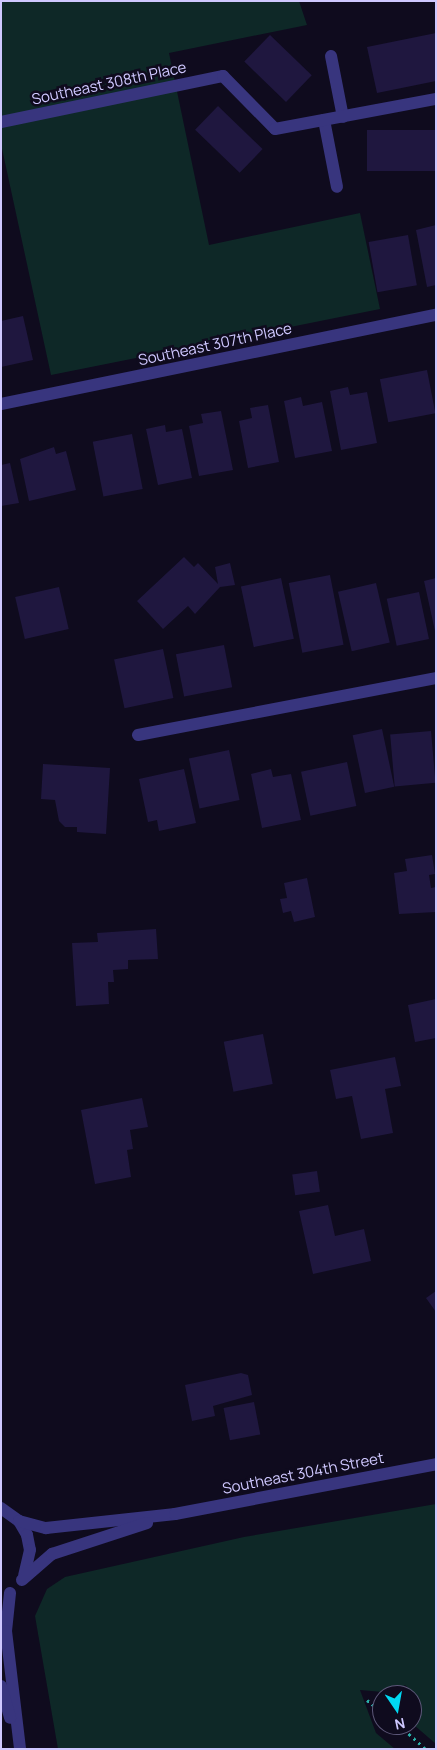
<!DOCTYPE html>
<style>
body{margin:0}
#map{position:relative;width:437px;height:1750px;overflow:hidden;background:#0f0b1e;font-family:Manrope,sans-serif}
div>[style]{position:absolute}
[style*='--x']{left:calc(var(--x)*1px);top:calc(var(--y)*1px);width:calc(var(--w)*1px);rotate:calc(var(--a)*1deg)}
.green>*{inset:0;background:#0e2827}
.building>*{inset:0;background:#1f173f;transform-origin:0 0}
.path>*{height:3px;margin-top:-1.5px;transform-origin:0;background:repeating-linear-gradient(90deg,#2ab1aa 0 2.5px,transparent 0 6.5px)}
.minor>*{height:12px;margin:-6px;padding:0 6px;transform-origin:6px;border-radius:6px;background:#38357e}
span{translate:-50% -50%;white-space:nowrap;text-align:center;line-height:1.15;-webkit-text-stroke:5px #0f0b1e;paint-order:stroke}
.street-label{font-size:15px;color:#cfc8ff}
.frame{position:absolute;inset:0;border:2px solid #cfc8ff;pointer-events:none}
.north{position:absolute;left:372px;top:1685px;width:50px;height:50px;box-sizing:border-box;background:#0f0b1e;border:1px solid #5c5778;border-radius:50%;rotate:168deg;font-size:14px;font-weight:700;line-height:20px;text-align:center;color:#cfc8ff}
.north::after{content:'';display:block;margin:auto;width:18px;height:22px;background:#00d9f3;clip-path:polygon(50% 0,100% 100%,50% 72%,0 100%)}
</style>
<div id="map">
<div class="green">
<div style="clip-path:polygon(1px 1px,299px 1px,307px 25px,169px 53px,209px 245px,360px 213px,380px 309px,51px 375px,1px 144px)"></div>
<div style="clip-path:polygon(436px 1504px,436px 1744px,414px 1725px,412px 1711px,420px 1699px,405px 1685px,394px 1693px,360px 1690px,376px 1733px,395px 1749px,58px 1749px,35px 1616px,47px 1589px,65px 1577px,244px 1537px)"></div>
</div>
<div class="building">
<div style="clip-path:polygon(436px 33px,436px 81px,377px 93px,367px 47px)"></div>
<div style="left:270px;top:35px;width:58px;height:37px;rotate:44deg"></div>
<div style="left:218px;top:106px;width:62px;height:33px;rotate:44deg"></div>
<div style="left:436px;top:130px;width:41px;height:69px;rotate:90deg"></div>
<div style="clip-path:polygon(436px 225px,436px 285px,427px 287px,416px 230px)"></div>
<div style="left:408px;top:235px;width:51px;height:40px;rotate:80deg"></div>
<div style="clip-path:polygon(23px 316px,33px 360px,1px 367px,1px 321px)"></div>
<div style="left:427px;top:370px;width:44px;height:48px;rotate:79deg"></div>
<div style="clip-path:polygon(348px 387px,350px 395px,367px 392px,377px 443px,341px 450px,330px 391px)"></div>
<div style="clip-path:polygon(301px 397px,303px 406px,322px 402px,332px 451px,295px 458px,284px 401px)"></div>
<div style="clip-path:polygon(268px 405px,279px 462px,248px 468px,239px 421px,252px 418px,250px 408px)"></div>
<div style="clip-path:polygon(221px 411px,233px 470px,199px 476px,189px 426px,203px 423px,201px 414px)"></div>
<div style="clip-path:polygon(165px 425px,166px 432px,182px 429px,192px 478px,158px 485px,146px 429px)"></div>
<div style="left:132px;top:434px;width:56px;height:40px;rotate:79deg"></div>
<div style="clip-path:polygon(54px 447px,56px 454px,66px 451px,76px 490px,29px 501px,20px 459px)"></div>
<div style="clip-path:polygon(10px 463px,19px 503px,1px 506px,1px 465px)"></div>
<div style="clip-path:polygon(184px 557px,194px 567px,198px 563px,218px 584px,215px 567px,230px 563px,235px 585px,220px 587px,195px 614px,188px 606px,163px 629px,137px 601px)"></div>
<div style="left:330px;top:575px;width:71px;height:42px;rotate:79deg"></div>
<div style="left:281px;top:578px;width:62px;height:41px;rotate:78deg"></div>
<div style="clip-path:polygon(436px 578px,436px 631px,435px 631px,424px 581px)"></div>
<div style="left:376px;top:583px;width:61px;height:39px;rotate:77deg"></div>
<div style="left:59px;top:587px;width:43px;height:45px;rotate:77deg"></div>
<div style="left:419px;top:592px;width:48px;height:33px;rotate:78deg"></div>
<div style="left:224px;top:645px;width:43px;height:49px;rotate:79deg"></div>
<div style="left:163px;top:649px;width:50px;height:50px;rotate:78deg"></div>
<div style="left:382px;top:729px;width:59px;height:30px;rotate:78deg"></div>
<div style="left:431px;top:731px;width:52px;height:41px;rotate:85deg"></div>
<div style="left:229px;top:750px;width:51px;height:41px;rotate:78deg"></div>
<div style="left:347px;top:762px;width:45px;height:47px;rotate:78deg"></div>
<div style="clip-path:polygon(43px 764px,110px 768px,106px 834px,77px 832px,77px 827px,65px 827px,59px 821px,55px 800px,41px 799px)"></div>
<div style="clip-path:polygon(184px 769px,196px 823px,159px 831px,157px 820px,148px 822px,139px 779px)"></div>
<div style="clip-path:polygon(271px 769px,273px 777px,291px 774px,301px 820px,262px 828px,251px 774px)"></div>
<div style="clip-path:polygon(432px 855px,435px 874px,429px 875px,431px 888px,436px 887px,436px 912px,399px 914px,394px 873px,407px 871px,405px 859px)"></div>
<div style="clip-path:polygon(307px 878px,315px 917px,294px 922px,291px 911px,283px 913px,280px 899px,287px 898px,284px 883px)"></div>
<div style="clip-path:polygon(156px 929px,158px 959px,128px 960px,128px 969px,113px 970px,114px 982px,108px 982px,109px 1004px,76px 1006px,72px 943px,98px 942px,97px 933px)"></div>
<div style="clip-path:polygon(436px 999px,436px 1038px,415px 1042px,408px 1005px)"></div>
<div style="left:263px;top:1034px;width:51px;height:40px;rotate:79deg"></div>
<div style="clip-path:polygon(395px 1057px,401px 1086px,385px 1089px,393px 1133px,361px 1139px,352px 1096px,336px 1099px,330px 1070px)"></div>
<div style="clip-path:polygon(142px 1098px,148px 1127px,130px 1130px,133px 1149px,127px 1150px,131px 1177px,95px 1184px,81px 1110px)"></div>
<div style="left:317px;top:1171px;width:21px;height:25px;rotate:82deg"></div>
<div style="clip-path:polygon(328px 1205px,335px 1236px,364px 1229px,371px 1261px,313px 1274px,299px 1211px)"></div>
<div style="clip-path:polygon(436px 1291px,436px 1312px,426px 1298px)"></div>
<div style="clip-path:polygon(241px 1373px,248px 1375px,252px 1395px,213px 1406px,215px 1416px,192px 1421px,185px 1385px)"></div>
<div style="left:254px;top:1402px;width:33px;height:31px;rotate:79deg"></div>
</div>
<div class="path">
<div style="--x:407;--y:1695;--w:3;--a:-45"></div>
<div style="--x:367;--y:1700;--w:19;--a:39"></div>
<div style="--x:399;--y:1725;--w:36;--a:42"></div>
</div>
<div class="minor">
<div style="--x:331;--y:56;--w:62;--a:78.9"></div>
<div style="--x:324;--y:120;--w:68;--a:79"></div>
<div style="--x:1;--y:122;--w:227;--a:-11.7"></div>
<div style="--x:223;--y:76;--w:74;--a:45.5"></div>
<div style="--x:275;--y:129;--w:164;--a:-10.6"></div>
<div style="--x:1;--y:404;--w:444;--a:-11.6"></div>
<div style="--x:138;--y:735;--w:303;--a:-10.8"></div>
<div style="--x:1;--y:1508;--w:22;--a:36"></div>
<div style="--x:19;--y:1521;--w:16;--a:60"></div>
<div style="--x:27;--y:1535;--w:15;--a:79"></div>
<div style="--x:30;--y:1550;--w:26;--a:103"></div>
<div style="--x:19;--y:1521;--w:28;--a:15"></div>
<div style="--x:46;--y:1528;--w:130;--a:-6.2"></div>
<div style="--x:175;--y:1514;--w:266;--a:-10.8"></div>
<div style="--x:22;--y:1580;--w:40;--a:-41"></div>
<div style="--x:52;--y:1554;--w:100;--a:-18.1"></div>
<div style="--x:10;--y:1593;--w:38;--a:96"></div>
<div style="--x:6;--y:1631;--w:119;--a:83.2"></div>
<div style="--x:1;--y:1686;--w:33;--a:74"></div>
</div>
<div class="street-label">
<span style="left:109px;top:83px;rotate:-12deg">Southeast 308th Place</span>
<span style="left:215px;top:344px;rotate:-12deg">Southeast 307th Place</span>
<span style="left:303px;top:1473px;rotate:-11deg">Southeast 304th Street</span>
</div>
<div class="frame"></div>
<div class="north">N</div>
</div>
